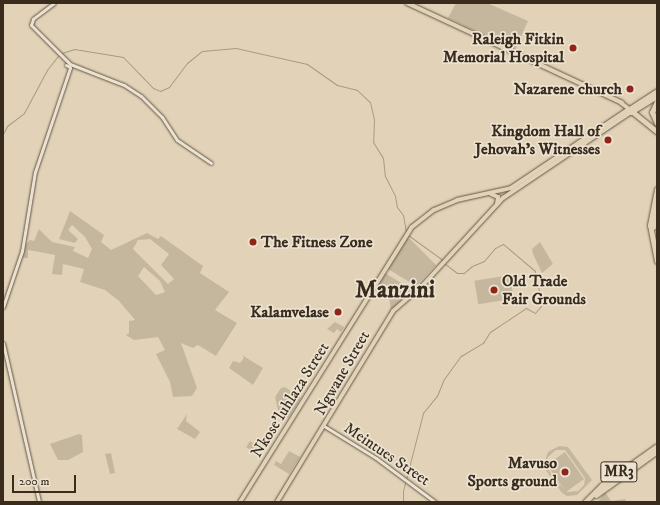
<!DOCTYPE html>
<style>
body{margin:0}
#map{position:relative;width:660px;height:505px;overflow:hidden;background:#e2d3b8;font-family:"IM FELL DW Pica",serif}
div>[style]{position:absolute}
[style*='--x']{left:calc(var(--x)*1px);top:calc(var(--y)*1px);width:calc(var(--w)*1px);rotate:calc(var(--a)*1deg)}
.green>*{inset:0;background:#c5b79e;transform-origin:0 0}
.stream>*{height:1px;margin:-0.5px;padding:0 0.5px;transform-origin:0.5px;border-radius:0.5px;background:#a99a83}
.roads{filter:drop-shadow(0 0 1px #635644) drop-shadow(0 0 1px #635644)}
.minor>*{height:3px;margin:-1.5px;padding:0 1.5px;transform-origin:1.5px;border-radius:1.5px;background:#ece2d1}
.major>*{height:4px;margin:-2px;padding:0 2px;transform-origin:2px;border-radius:2px;background:#e2d3b8}
.highway>*{height:5px;margin:-2.5px;padding:0 2.5px;transform-origin:2.5px;border-radius:2.5px;background:#e2d3b8}
.dots>*{width:11px;height:11px;translate:-50% -50%;box-sizing:border-box;border:2px solid #ece2d1;border-radius:50%}
span{translate:-50% -50%;white-space:nowrap;text-align:center;line-height:1.15;-webkit-text-stroke:3.5px #ece2d1;paint-order:stroke}
.shield-label span{padding:1px 3px;background:#ece2d1;border:1px solid;border-radius:3px;-webkit-text-stroke-width:0}
.shield-label{font-size:15px;color:#392c1d;font-weight:700}
.poi-label{font-size:16px;color:#392c1d;font-weight:700}
.right{translate:-100% -50%;text-align:right}
.left{translate:0 -50%;text-align:left}
.street-label{font-size:16px;color:#392c1d}
.town-label{font-size:24px;color:#392c1d;font-weight:700}
.frame{position:absolute;inset:0;border:4px solid #392c1d;pointer-events:none}
.scale{position:absolute;left:12px;top:475px;width:64px;height:18px;box-sizing:border-box;border:2px solid #392c1d;border-top:0;padding-left:5px;font-size:12px;line-height:14px;white-space:nowrap;color:#392c1d;-webkit-text-stroke:3px #ece2d1;paint-order:stroke}
</style>
<div id="map">
<div class="green">
<div style="clip-path:polygon(456px 3px,487px 3px,528px 21px,515px 50px,448px 18px)"></div>
<div style="clip-path:polygon(evenodd,70px 211px,104px 235px,101px 242px,111px 250px,147px 233px,158px 239px,161px 236px,203px 266px,200px 273px,229px 292px,215px 310px,237px 323px,216px 356px,198px 345px,193px 348px,181px 343px,197px 388px,192px 396px,173px 397px,170px 382px,156px 354px,165px 350px,158px 337px,134px 340px,126px 335px,129px 333px,129px 321px,135px 320px,119px 301px,105px 290px,80px 282px,84px 269px,63px 264px,62px 275px,52px 274px,55px 255px,28px 250px,28px 258px,23px 258px,25px 245px,30px 240px,34px 241px,39px 229px,52px 242px,75px 247px,73px 251px,88px 258px,92px 249px,85px 237px,72px 225px,68px 230px,78px 239px,75px 243px,59px 239px,70px 211px,150px 239px,169px 254px,161px 265px,174px 279px,168px 284px,133px 249px,138px 240px,150px 239px,70px 211px,144px 267px,160px 281px,165px 292px,156px 295px,138px 276px,144px 267px)"></div>
<div style="clip-path:polygon(408px 237px,436px 265px,416px 286px,388px 269px)"></div>
<div style="clip-path:polygon(540px 242px,553px 264px,542px 273px,533px 254px,532px 249px)"></div>
<div style="clip-path:polygon(385px 273px,411px 289px,391px 311px,388px 291px,378px 284px)"></div>
<div style="left:510px;top:275px;width:24px;height:36px;rotate:81deg"></div>
<div style="clip-path:polygon(335px 322px,344px 327px,341px 332px,337px 329px,334px 333px,327px 329px)"></div>
<div style="clip-path:polygon(242px 355px,263px 368px,253px 385px,229px 368px,233px 361px,240px 363px,244px 358px)"></div>
<div style="clip-path:polygon(285px 387px,301px 398px,288px 418px,278px 410px,275px 397px,281px 388px)"></div>
<div style="clip-path:polygon(187px 414px,186px 421px,200px 432px,195px 439px,177px 429px)"></div>
<div style="clip-path:polygon(79px 434px,82px 435px,83px 452px,68px 460px,58px 460px,50px 444px)"></div>
<div style="clip-path:polygon(250px 441px,263px 449px,256px 453px,246px 447px)"></div>
<div style="clip-path:polygon(evenodd,559px 446px,568px 447px,592px 480px,577px 495px,567px 496px,562px 493px,543px 466px,548px 452px,559px 446px,556px 450px,565px 450px,585px 478px,584px 485px,578px 491px,566px 492px,547px 468px,547px 465px,566px 492px,584px 479px,565px 452px,546px 465px,548px 457px,556px 450px)"></div>
<div style="clip-path:polygon(289px 451px,300px 457px,289px 474px,274px 465px,276px 461px,281px 464px)"></div>
<div style="clip-path:polygon(111px 453px,115px 473px,110px 474px,105px 454px)"></div>
<div style="clip-path:polygon(605px 492px,611px 501px,625px 499px,627px 502px,598px 502px)"></div>
</div>
<div class="stream">
<div style="--x:62;--y:53;--w:13;--a:-18"></div>
<div style="--x:74;--y:49;--w:50;--a:9.3"></div>
<div style="--x:123;--y:57;--w:43;--a:45.9"></div>
<div style="--x:153;--y:88;--w:8;--a:23"></div>
<div style="--x:160;--y:91;--w:10;--a:-24"></div>
<div style="--x:169;--y:87;--w:30;--a:-53"></div>
<div style="--x:187;--y:63;--w:19;--a:-39"></div>
<div style="--x:202;--y:51;--w:34;--a:-5"></div>
<div style="--x:236;--y:48;--w:73;--a:12.7"></div>
<div style="--x:307;--y:64;--w:37;--a:35"></div>
<div style="--x:337;--y:85;--w:21;--a:14"></div>
<div style="--x:357;--y:90;--w:18;--a:43"></div>
<div style="--x:370;--y:102;--w:17;--a:77"></div>
<div style="--x:374;--y:119;--w:23;--a:92"></div>
<div style="--x:373;--y:142;--w:19;--a:58"></div>
<div style="--x:383;--y:158;--w:18;--a:84"></div>
<div style="--x:385;--y:176;--w:22;--a:63"></div>
<div style="--x:395;--y:196;--w:11;--a:80"></div>
<div style="--x:397;--y:207;--w:10;--a:53"></div>
<div style="--x:403;--y:215;--w:17;--a:80"></div>
<div style="--x:3;--y:134;--w:9;--a:-63"></div>
<div style="--x:7;--y:126;--w:21;--a:-37"></div>
<div style="--x:24;--y:113;--w:49;--a:-61.9"></div>
<div style="--x:47;--y:70;--w:18;--a:-52"></div>
<div style="--x:408;--y:235;--w:44;--a:35.8"></div>
<div style="--x:403;--y:502;--w:11;--a:-90"></div>
<div style="--x:403;--y:491;--w:81;--a:-75.6"></div>
<div style="--x:423;--y:413;--w:22;--a:-51"></div>
<div style="--x:437;--y:396;--w:18;--a:-68"></div>
<div style="--x:444;--y:379;--w:29;--a:-54"></div>
<div style="--x:461;--y:356;--w:26;--a:-31"></div>
<div style="--x:483;--y:343;--w:13;--a:-58"></div>
<div style="--x:490;--y:332;--w:43;--a:-33.7"></div>
<div style="--x:526;--y:308;--w:10;--a:29"></div>
<div style="--x:535;--y:313;--w:11;--a:-49"></div>
<div style="--x:542;--y:305;--w:35;--a:-102"></div>
<div style="--x:535;--y:271;--w:42;--a:-139.8"></div>
<div style="--x:503;--y:244;--w:9;--a:153"></div>
<div style="--x:495;--y:248;--w:17;--a:130"></div>
<div style="--x:484;--y:261;--w:13;--a:157"></div>
<div style="--x:472;--y:266;--w:11;--a:139"></div>
<div style="--x:464;--y:273;--w:7;--a:180"></div>
<div style="--x:457;--y:273;--w:15;--a:-143"></div>
</div>
<div class="roads">
<div class="minor">
<div style="--x:54;--y:3;--w:26;--a:143"></div>
<div style="--x:33;--y:19;--w:6;--a:108"></div>
<div style="--x:31;--y:25;--w:54;--a:45"></div>
<div style="--x:70;--y:64;--w:58;--a:21.3"></div>
<div style="--x:124;--y:85;--w:20;--a:33"></div>
<div style="--x:141;--y:96;--w:30;--a:45"></div>
<div style="--x:162;--y:117;--w:27;--a:57"></div>
<div style="--x:177;--y:140;--w:41;--a:34.1"></div>
<div style="--x:66;--y:65;--w:4;--a:27"></div>
<div style="--x:3;--y:307;--w:59;--a:-71.3"></div>
<div style="--x:22;--y:251;--w:80;--a:-80.7"></div>
<div style="--x:35;--y:172;--w:110;--a:-71.4"></div>
<div style="--x:3;--y:343;--w:163;--a:77.2"></div>
<div style="--x:324;--y:426;--w:61;--a:31.6"></div>
<div style="--x:376;--y:458;--w:74;--a:36.7"></div>
</div>
<div class="major">
<div style="--x:407;--y:3;--w:237;--a:24.9"></div>
<div style="--x:491;--y:194;--w:8;--a:23"></div>
<div style="--x:498;--y:197;--w:7;--a:98"></div>
<div style="--x:240;--y:502;--w:324;--a:-58"></div>
<div style="--x:412;--y:227;--w:28;--a:-38"></div>
<div style="--x:434;--y:210;--w:25;--a:-23"></div>
<div style="--x:457;--y:200;--w:55;--a:-12.5"></div>
<div style="--x:511;--y:188;--w:142;--a:-33.8"></div>
<div style="--x:629;--y:109;--w:11;--a:-142"></div>
<div style="--x:277;--y:502;--w:223;--a:-58.7"></div>
<div style="--x:393;--y:311;--w:38;--a:-41"></div>
<div style="--x:422;--y:286;--w:120;--a:-47.4"></div>
<div style="--x:503;--y:198;--w:154;--a:-33.9"></div>
</div>
<div class="highway">
<div style="--x:657;--y:91;--w:33;--a:147"></div>
<div style="--x:629;--y:109;--w:36;--a:39"></div>
<div style="--x:657;--y:101;--w:12;--a:114"></div>
<div style="--x:652;--y:112;--w:12;--a:66"></div>
<div style="--x:631;--y:112;--w:31;--a:-32"></div>
<div style="--x:657;--y:189;--w:37;--a:101"></div>
<div style="--x:650;--y:225;--w:37;--a:79"></div>
<div style="--x:653;--y:227;--w:23;--a:-80"></div>
<div style="--x:596;--y:495;--w:75;--a:-35.8"></div>
<div style="--x:585;--y:502;--w:24;--a:-45"></div>
<div style="--x:602;--y:485;--w:67;--a:-35.3"></div>
</div>
</div>
<div class="dots">
<div style="left:573px;top:48px;background:#8f2418"></div>
<div style="left:630px;top:89px;background:#8f2418"></div>
<div style="left:608px;top:140px;background:#8f2418"></div>
<div style="left:253px;top:242px;background:#8f2418"></div>
<div style="left:494px;top:290px;background:#8f2418"></div>
<div style="left:338px;top:312px;background:#8f2418"></div>
<div style="left:565px;top:472px;background:#8f2418"></div>
</div>
<div class="shield-label">
<span style="left:619px;top:472px">MR3</span>
</div>
<div class="poi-label">
<span class="right" style="left:564px;top:48px">Raleigh Fitkin<br>Memorial Hospital</span>
<span class="right" style="left:622px;top:89px">Nazarene church</span>
<span class="right" style="left:600px;top:140px">Kingdom Hall of<br>Jehovah's Witnesses</span>
<span class="left" style="left:261px;top:242px">The Fitness Zone</span>
<span class="left" style="left:502px;top:290px">Old Trade<br>Fair Grounds</span>
<span class="right" style="left:329px;top:312px">Kalamvelase</span>
<span class="right" style="left:557px;top:472px">Mavuso<br>Sports ground</span>
</div>
<div class="street-label">
<span style="left:342px;top:373px;rotate:-60deg">Ngwane Street</span>
<span style="left:290px;top:400px;rotate:-58deg">Nkose'luhlaza Street</span>
<span style="left:387px;top:454px;rotate:34deg">Meintues Street</span>
</div>
<div class="town-label">
<span style="left:395px;top:291px">Manzini</span>
</div>
<div class="frame"></div>
<div class="scale">200 m</div>
</div>
